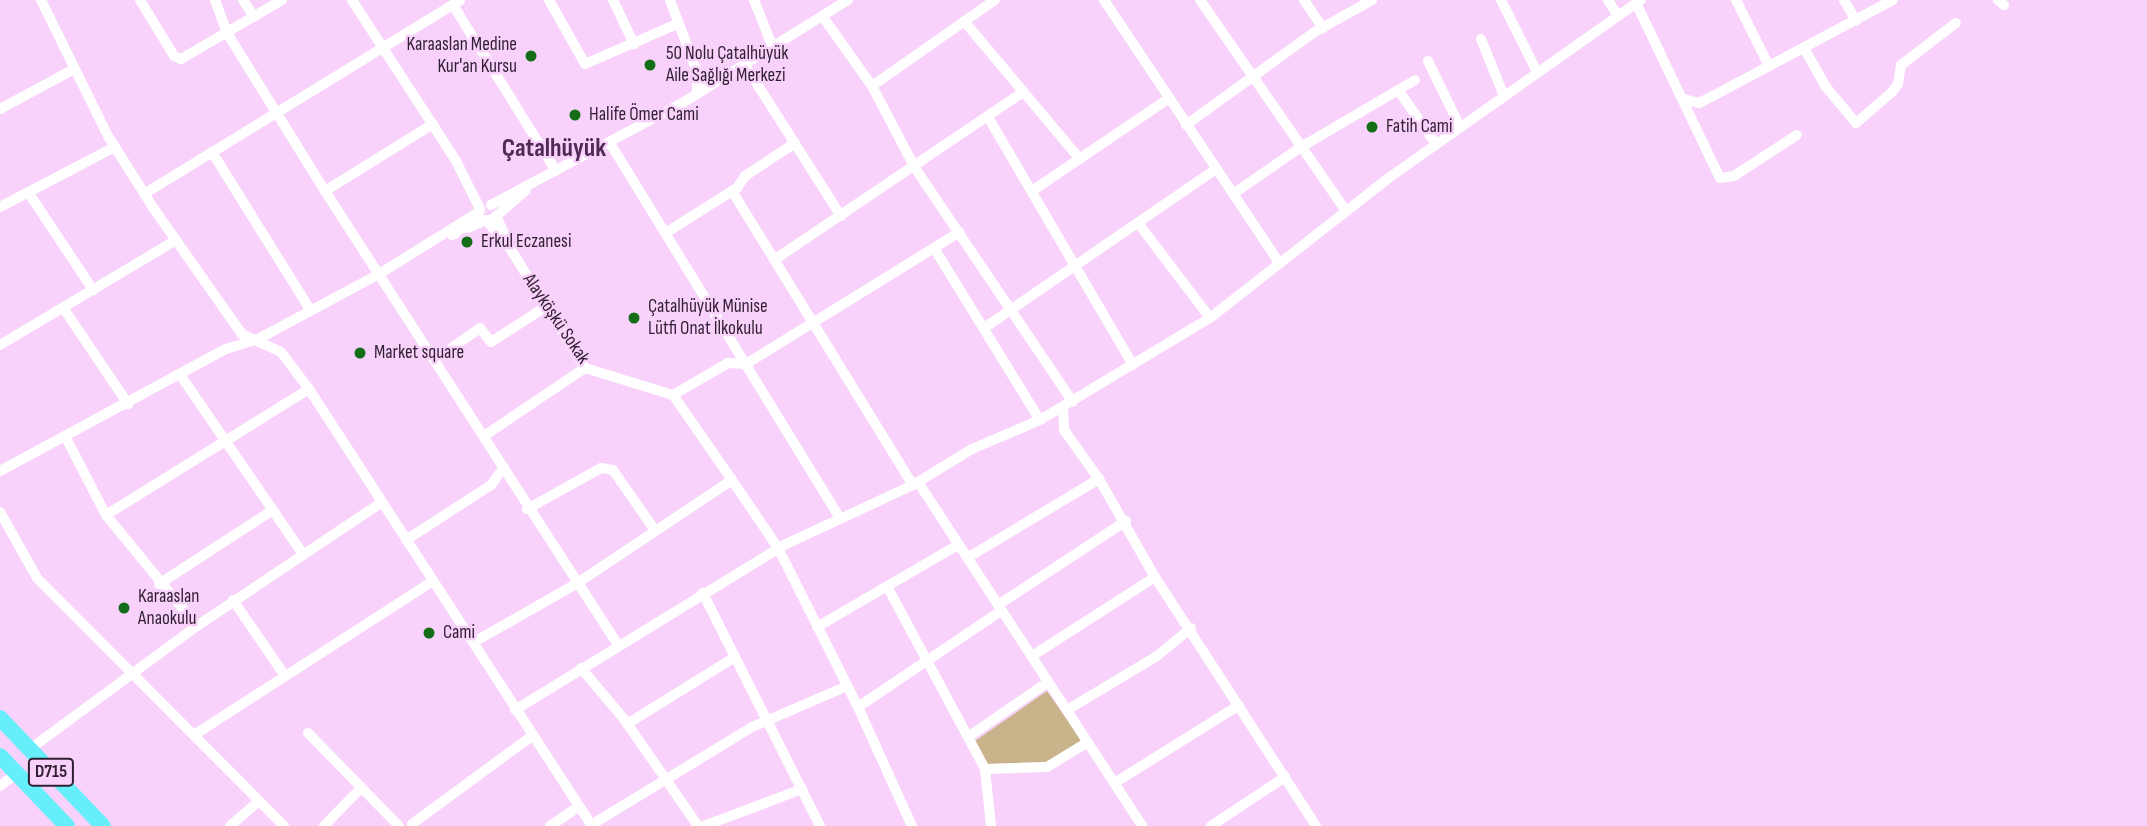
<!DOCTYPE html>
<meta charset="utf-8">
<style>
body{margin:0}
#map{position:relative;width:2147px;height:826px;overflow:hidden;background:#f8d2fb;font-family:"Sofia Sans Condensed",sans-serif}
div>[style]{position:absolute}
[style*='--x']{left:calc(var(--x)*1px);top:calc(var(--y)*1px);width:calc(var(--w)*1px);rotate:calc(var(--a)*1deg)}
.green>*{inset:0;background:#c8b38b}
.minor>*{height:10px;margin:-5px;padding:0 5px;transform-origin:5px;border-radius:5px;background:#fff}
.highway>*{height:16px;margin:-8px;padding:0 8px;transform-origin:8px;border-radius:8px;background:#66eefa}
.dots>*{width:19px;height:19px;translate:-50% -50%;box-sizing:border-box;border:4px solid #f8d2fb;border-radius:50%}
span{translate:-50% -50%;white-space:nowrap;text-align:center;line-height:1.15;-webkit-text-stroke:5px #f8d2fb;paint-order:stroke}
.shield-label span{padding:2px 5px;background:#f8d2fb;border:2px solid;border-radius:5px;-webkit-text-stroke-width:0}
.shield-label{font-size:18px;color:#301f32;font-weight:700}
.poi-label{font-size:19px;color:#301f32}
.right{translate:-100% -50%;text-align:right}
.left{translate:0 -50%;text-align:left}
.street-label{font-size:19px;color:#301f32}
.district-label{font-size:26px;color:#502a54;font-weight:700}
</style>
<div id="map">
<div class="green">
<div style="clip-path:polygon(1047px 691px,1082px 741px,1047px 762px,987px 764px,975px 741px)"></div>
</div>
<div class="minor">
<div style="--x:41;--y:0;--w:152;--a:63.8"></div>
<div style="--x:108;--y:136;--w:86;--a:57.8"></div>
<div style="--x:154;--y:209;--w:153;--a:54.9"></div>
<div style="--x:242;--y:334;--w:43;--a:24.8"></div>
<div style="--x:281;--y:352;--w:46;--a:52.9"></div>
<div style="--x:309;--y:389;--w:521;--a:57.07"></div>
<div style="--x:140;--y:0;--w:66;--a:58.7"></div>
<div style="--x:174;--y:56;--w:8;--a:23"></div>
<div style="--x:181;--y:59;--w:117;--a:-30.3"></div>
<div style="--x:215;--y:0;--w:35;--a:70"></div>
<div style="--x:227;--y:33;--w:186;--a:58.2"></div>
<div style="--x:325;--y:191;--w:540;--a:57.16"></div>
<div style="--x:243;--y:0;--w:20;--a:57"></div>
<div style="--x:352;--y:0;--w:192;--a:57.1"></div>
<div style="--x:456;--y:161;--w:54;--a:63.4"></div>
<div style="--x:549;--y:0;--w:73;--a:60.6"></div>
<div style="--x:585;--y:64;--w:100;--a:-23.5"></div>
<div style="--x:613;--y:0;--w:49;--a:64.5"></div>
<div style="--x:670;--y:0;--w:77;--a:69.4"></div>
<div style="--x:697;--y:72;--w:22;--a:90"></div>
<div style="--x:754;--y:0;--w:52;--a:68.4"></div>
<div style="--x:1104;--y:0;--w:315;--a:56.3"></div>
<div style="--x:1200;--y:0;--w:257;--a:55.3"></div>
<div style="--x:1304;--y:0;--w:34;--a:56"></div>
<div style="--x:1501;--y:0;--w:80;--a:63.4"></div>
<div style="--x:1608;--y:0;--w:19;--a:58"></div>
<div style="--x:1736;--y:0;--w:74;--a:63.4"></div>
<div style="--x:1844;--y:0;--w:24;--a:60"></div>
<div style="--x:1998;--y:0;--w:8;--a:40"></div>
<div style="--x:1636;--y:3;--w:194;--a:64.4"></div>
<div style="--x:1720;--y:178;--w:14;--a:-8"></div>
<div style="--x:1734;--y:176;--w:75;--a:-33.1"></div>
<div style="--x:453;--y:5;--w:195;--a:58.2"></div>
<div style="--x:823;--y:17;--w:85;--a:54.6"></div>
<div style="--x:872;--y:86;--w:93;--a:62.3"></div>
<div style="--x:915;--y:168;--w:282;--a:56"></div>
<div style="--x:964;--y:21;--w:180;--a:50"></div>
<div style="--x:1481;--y:39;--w:61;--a:68"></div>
<div style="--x:1804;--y:48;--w:45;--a:60.6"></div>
<div style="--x:1826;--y:87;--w:47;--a:50.2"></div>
<div style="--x:1856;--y:123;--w:46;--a:-40.6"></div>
<div style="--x:1891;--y:93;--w:11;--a:-52"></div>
<div style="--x:1898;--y:84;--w:19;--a:-81"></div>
<div style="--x:1901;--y:65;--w:69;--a:-37.4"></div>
<div style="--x:1428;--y:61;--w:73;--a:64.1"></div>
<div style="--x:745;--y:65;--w:179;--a:57.6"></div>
<div style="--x:872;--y:86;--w:150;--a:-35"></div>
<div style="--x:1398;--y:90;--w:66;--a:54.9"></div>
<div style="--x:1684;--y:99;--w:16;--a:15"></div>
<div style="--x:1699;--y:103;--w:13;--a:-27"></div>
<div style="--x:1711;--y:97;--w:206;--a:-28.1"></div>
<div style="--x:0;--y:109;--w:84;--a:-28.4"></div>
<div style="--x:988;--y:117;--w:287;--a:59.7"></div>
<div style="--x:1186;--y:125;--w:157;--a:-35.9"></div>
<div style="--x:1313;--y:33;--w:68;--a:-29.2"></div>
<div style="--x:610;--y:143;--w:438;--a:58.5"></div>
<div style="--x:212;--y:152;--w:184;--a:58.1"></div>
<div style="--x:325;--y:191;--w:127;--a:-31.8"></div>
<div style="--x:732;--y:191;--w:345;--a:58.4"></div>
<div style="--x:1032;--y:191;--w:164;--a:-34.1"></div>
<div style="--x:28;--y:192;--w:118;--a:56.4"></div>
<div style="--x:144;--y:194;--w:371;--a:-31.5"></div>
<div style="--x:1233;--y:194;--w:83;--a:-34.7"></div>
<div style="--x:1301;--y:147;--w:132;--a:-30.4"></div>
<div style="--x:491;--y:205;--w:219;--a:-28.1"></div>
<div style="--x:684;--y:102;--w:193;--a:-31.9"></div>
<div style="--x:0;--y:207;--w:130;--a:-27.6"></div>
<div style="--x:496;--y:216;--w:31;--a:65"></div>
<div style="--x:482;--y:220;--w:10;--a:0"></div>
<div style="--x:492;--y:220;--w:45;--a:-41.4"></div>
<div style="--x:487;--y:221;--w:38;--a:50"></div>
<div style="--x:511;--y:250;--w:139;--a:57.9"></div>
<div style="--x:585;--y:368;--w:92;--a:17.1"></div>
<div style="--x:673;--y:395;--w:103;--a:55.2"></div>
<div style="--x:1138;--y:223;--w:119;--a:52.8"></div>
<div style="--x:667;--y:232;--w:83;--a:-32.2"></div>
<div style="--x:737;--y:188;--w:14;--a:-56"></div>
<div style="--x:745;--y:176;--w:60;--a:-33.4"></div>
<div style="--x:452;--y:235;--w:35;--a:-24"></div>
<div style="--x:934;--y:248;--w:202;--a:58.4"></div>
<div style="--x:774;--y:260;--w:300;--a:-34"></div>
<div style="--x:64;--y:309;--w:115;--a:56"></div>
<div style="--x:984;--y:328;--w:281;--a:-34.4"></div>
<div style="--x:0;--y:345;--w:205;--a:-30.8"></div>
<div style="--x:434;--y:360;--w:56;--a:-34.8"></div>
<div style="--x:480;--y:328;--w:18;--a:52"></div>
<div style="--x:491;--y:342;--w:67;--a:-32.7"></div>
<div style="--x:181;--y:376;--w:214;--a:55.6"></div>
<div style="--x:673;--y:395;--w:64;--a:-30.2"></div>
<div style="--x:728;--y:363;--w:18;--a:3"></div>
<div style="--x:746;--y:364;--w:251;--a:-31.7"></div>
<div style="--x:1063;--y:408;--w:22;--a:87"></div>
<div style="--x:1064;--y:430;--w:60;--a:54.5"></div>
<div style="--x:65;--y:436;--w:89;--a:62.6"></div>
<div style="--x:106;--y:515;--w:144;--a:50.7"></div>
<div style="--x:484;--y:436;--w:122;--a:-34"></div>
<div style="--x:0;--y:471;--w:257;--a:-28.4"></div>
<div style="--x:226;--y:349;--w:31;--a:-17"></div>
<div style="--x:256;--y:340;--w:140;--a:-28.2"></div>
<div style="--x:379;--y:274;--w:118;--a:-31.8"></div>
<div style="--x:918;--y:482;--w:411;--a:56.9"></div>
<div style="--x:527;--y:509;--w:85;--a:-29"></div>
<div style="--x:601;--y:468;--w:12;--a:9"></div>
<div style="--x:613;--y:470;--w:72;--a:55.2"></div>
<div style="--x:0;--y:512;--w:76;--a:60.7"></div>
<div style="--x:37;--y:578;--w:350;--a:45.1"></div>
<div style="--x:106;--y:515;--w:239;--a:-31.8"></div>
<div style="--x:406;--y:540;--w:101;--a:-32.9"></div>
<div style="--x:491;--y:485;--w:22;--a:-54"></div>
<div style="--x:967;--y:558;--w:154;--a:-30.9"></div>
<div style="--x:1099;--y:479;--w:113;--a:60.3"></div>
<div style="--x:1155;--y:577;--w:297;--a:57.1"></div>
<div style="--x:159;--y:584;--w:136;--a:-33"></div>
<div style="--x:888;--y:588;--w:205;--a:61.8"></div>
<div style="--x:985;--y:769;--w:57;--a:84"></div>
<div style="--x:233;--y:600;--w:92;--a:55.6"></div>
<div style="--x:998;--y:605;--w:153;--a:-33.3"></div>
<div style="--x:817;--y:627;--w:163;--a:-30.2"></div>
<div style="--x:474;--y:642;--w:117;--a:-29.6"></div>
<div style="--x:576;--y:584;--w:187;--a:-33.7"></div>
<div style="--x:732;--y:480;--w:82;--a:55.9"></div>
<div style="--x:778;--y:548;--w:178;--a:63.3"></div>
<div style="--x:858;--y:707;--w:172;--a:-33.9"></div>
<div style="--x:1032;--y:656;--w:146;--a:-32.7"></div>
<div style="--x:735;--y:657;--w:189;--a:63.3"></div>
<div style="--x:581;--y:668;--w:67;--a:49.9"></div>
<div style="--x:624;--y:719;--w:130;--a:55.3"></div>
<div style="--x:858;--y:707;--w:131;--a:65.6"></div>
<div style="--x:515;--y:710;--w:318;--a:-31.5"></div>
<div style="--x:786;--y:544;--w:140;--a:-24.9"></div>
<div style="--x:913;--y:485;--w:69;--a:-31.4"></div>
<div style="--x:972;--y:449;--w:74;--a:-23.1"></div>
<div style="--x:1040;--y:420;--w:198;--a:-31"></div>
<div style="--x:1210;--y:318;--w:229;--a:-38.1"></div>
<div style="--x:1390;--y:177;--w:307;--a:-35.2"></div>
<div style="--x:1067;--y:710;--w:105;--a:-31"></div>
<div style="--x:1157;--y:656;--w:44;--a:-39.5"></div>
<div style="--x:627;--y:724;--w:127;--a:-31.8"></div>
<div style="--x:735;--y:657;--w:72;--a:-116.6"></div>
<div style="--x:308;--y:733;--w:130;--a:45.6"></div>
<div style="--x:194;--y:735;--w:284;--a:-32.8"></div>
<div style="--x:968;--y:737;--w:97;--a:-34.5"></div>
<div style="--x:30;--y:749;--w:207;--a:-36.4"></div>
<div style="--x:197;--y:626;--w:221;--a:-33.8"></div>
<div style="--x:985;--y:769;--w:62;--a:-1.8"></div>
<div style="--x:1047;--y:767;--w:48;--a:-31.4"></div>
<div style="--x:1116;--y:782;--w:145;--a:-32"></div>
<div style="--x:0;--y:786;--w:21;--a:-37"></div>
<div style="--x:412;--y:824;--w:149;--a:-36.3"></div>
<div style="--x:591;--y:825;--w:188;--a:-31.3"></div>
<div style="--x:752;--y:727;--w:103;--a:-23.3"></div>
<div style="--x:230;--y:826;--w:37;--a:-41"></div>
<div style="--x:324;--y:826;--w:52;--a:-45.8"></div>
<div style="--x:550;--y:826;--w:34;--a:-34"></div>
<div style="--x:704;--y:826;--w:105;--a:-20.7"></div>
<div style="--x:1211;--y:826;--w:89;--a:-33.5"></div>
</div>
<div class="highway">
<div style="--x:0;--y:718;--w:149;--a:46.4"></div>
<div style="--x:0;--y:756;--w:97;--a:46.3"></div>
</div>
<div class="dots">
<div style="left:531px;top:56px;background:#146e18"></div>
<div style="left:650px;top:65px;background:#146e18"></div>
<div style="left:575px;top:115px;background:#146e18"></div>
<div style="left:1372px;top:127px;background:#146e18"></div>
<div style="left:467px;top:242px;background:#146e18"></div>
<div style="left:634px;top:318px;background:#146e18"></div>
<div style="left:360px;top:353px;background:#146e18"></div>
<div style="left:124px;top:608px;background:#146e18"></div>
<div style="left:429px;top:633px;background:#146e18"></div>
</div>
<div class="shield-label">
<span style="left:51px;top:772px">D715</span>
</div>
<div class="poi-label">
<span class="right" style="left:517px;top:56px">Karaaslan Medine<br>Kur'an Kursu</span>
<span class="left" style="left:666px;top:65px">50 Nolu Çatalhüyük<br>Aile Sağlığı Merkezi</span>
<span class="left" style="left:589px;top:115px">Halife Ömer Cami</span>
<span class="left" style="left:1386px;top:127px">Fatih Cami</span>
<span class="left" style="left:481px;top:242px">Erkul Eczanesi</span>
<span class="left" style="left:648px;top:318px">Çatalhüyük Münise<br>Lütfi Onat İlkokulu</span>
<span class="left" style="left:374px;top:353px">Market square</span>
<span class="left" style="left:138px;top:608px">Karaaslan<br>Anaokulu</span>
<span class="left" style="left:443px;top:633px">Cami</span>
</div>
<div class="street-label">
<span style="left:556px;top:319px;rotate:56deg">Alayköşkü Sokak</span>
</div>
<div class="district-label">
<span style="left:554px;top:149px">Çatalhüyük</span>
</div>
</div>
